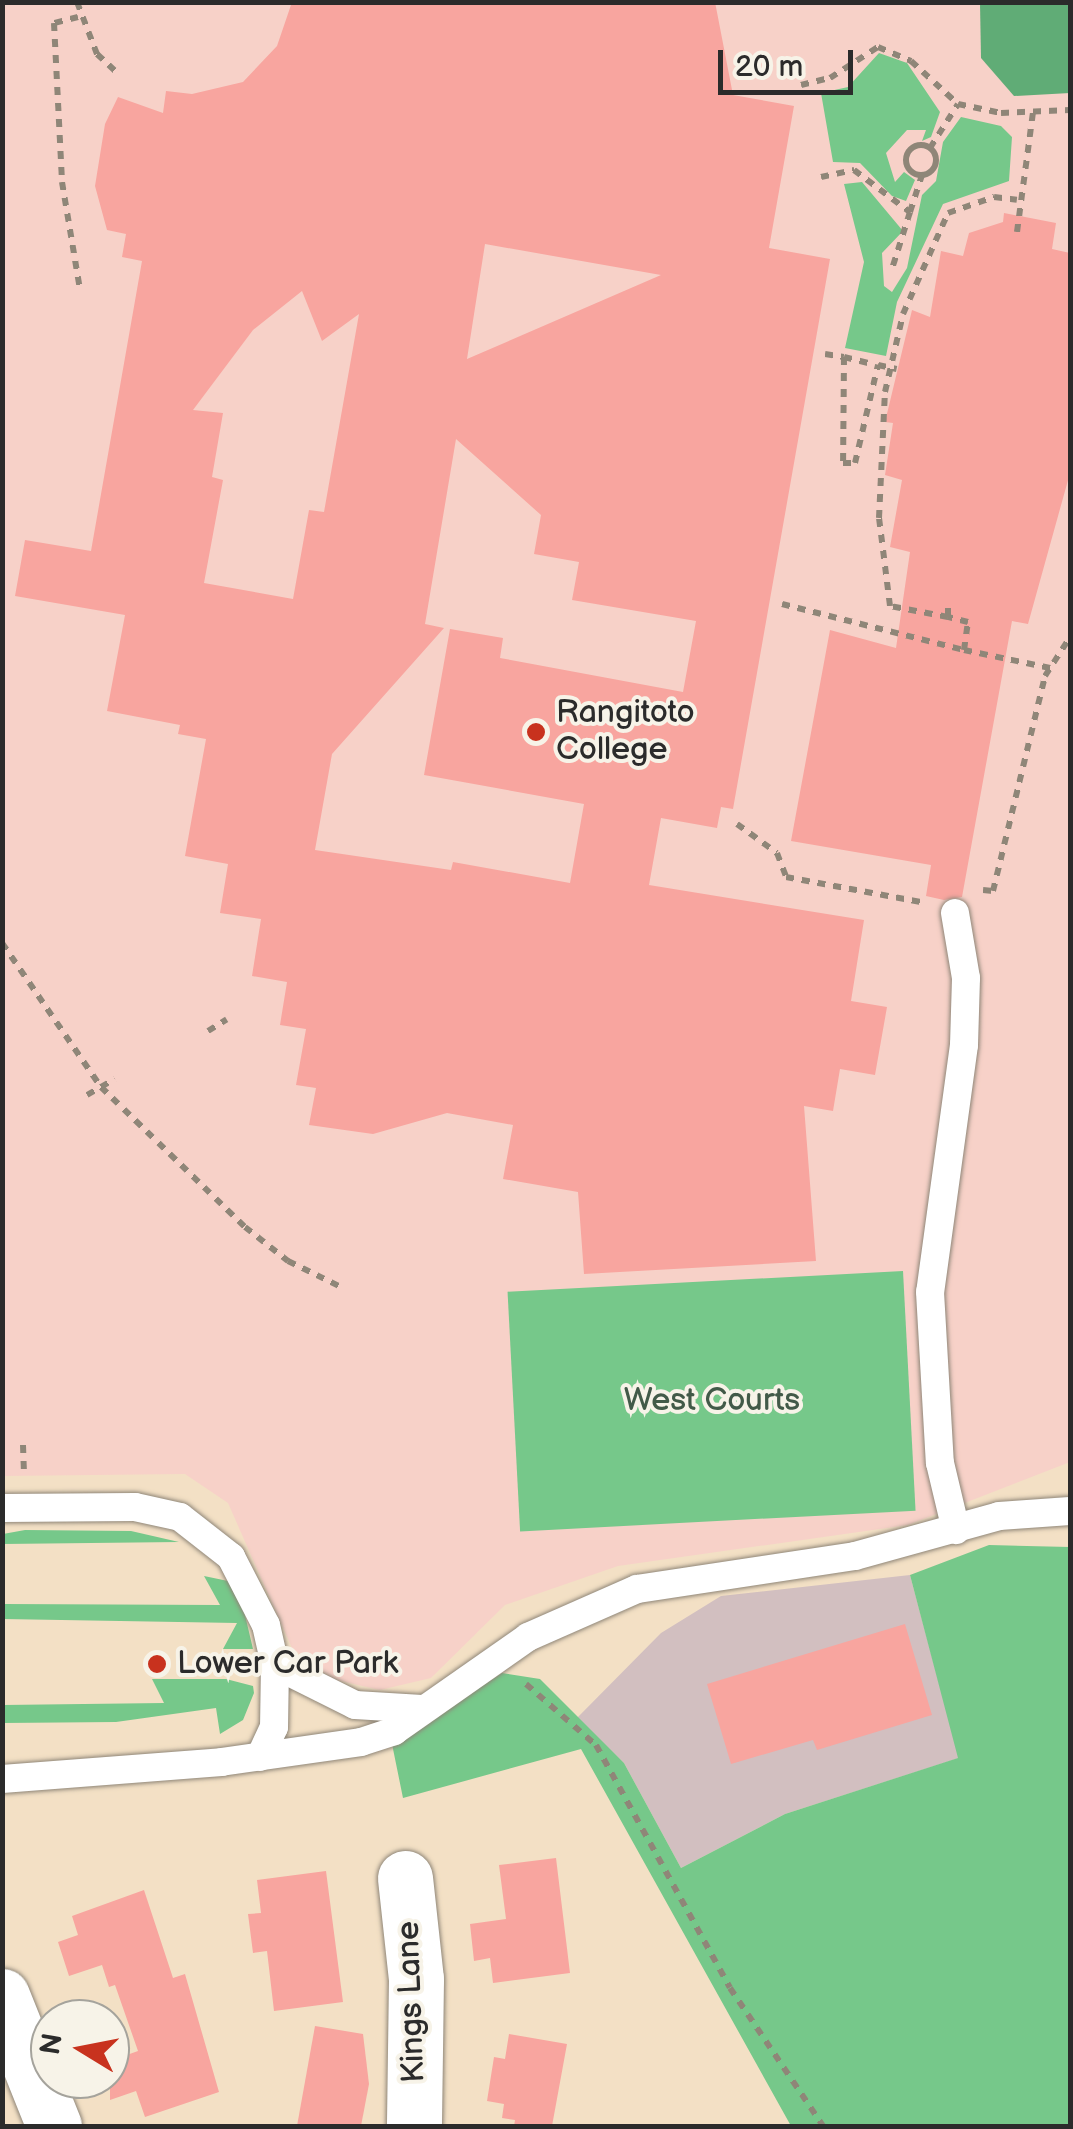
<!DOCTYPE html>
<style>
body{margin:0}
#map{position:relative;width:1073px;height:2129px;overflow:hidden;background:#f3e0c5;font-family:"Balsamiq Sans",sans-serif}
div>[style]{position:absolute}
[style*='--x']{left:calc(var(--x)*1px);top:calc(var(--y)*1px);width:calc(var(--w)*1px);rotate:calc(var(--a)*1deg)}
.built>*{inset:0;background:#f7d1c8}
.industrial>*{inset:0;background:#d2bfc0}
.green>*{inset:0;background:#76c88a;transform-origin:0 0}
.forest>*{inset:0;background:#60ac76}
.building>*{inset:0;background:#f8a59f}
.path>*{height:6px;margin-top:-3px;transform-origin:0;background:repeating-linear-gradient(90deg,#8f8678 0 8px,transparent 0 16px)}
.path>.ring{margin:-3px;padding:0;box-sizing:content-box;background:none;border:6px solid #8f8678;border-radius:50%}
.roads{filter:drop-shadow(0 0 2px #8f8678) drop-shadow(0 0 2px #8f8678)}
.service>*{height:28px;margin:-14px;padding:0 14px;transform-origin:14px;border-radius:14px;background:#fff}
.minor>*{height:55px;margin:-27.5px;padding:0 27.5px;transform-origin:27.5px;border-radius:27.5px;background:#fff}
.path-bridge>*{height:6px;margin-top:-3px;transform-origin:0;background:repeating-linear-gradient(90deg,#8f8678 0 8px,transparent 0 16px)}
.dots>*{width:28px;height:28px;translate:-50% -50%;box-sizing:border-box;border:5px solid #f7f3e8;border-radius:50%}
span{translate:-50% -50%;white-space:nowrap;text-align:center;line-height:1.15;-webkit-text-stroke:8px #f7f3e8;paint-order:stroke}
.poi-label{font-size:32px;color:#2b2b2b}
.left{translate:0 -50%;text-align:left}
.park-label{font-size:32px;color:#425a48}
.street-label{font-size:32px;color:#2b2b2b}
.frame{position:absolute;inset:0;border:5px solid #2b2b2b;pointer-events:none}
.north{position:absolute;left:30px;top:1999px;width:100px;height:100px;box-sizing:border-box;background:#f7f3e8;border:2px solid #a5a39c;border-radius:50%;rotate:280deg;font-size:28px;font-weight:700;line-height:40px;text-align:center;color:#2b2b2b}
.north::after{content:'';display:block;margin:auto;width:35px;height:45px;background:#c8321e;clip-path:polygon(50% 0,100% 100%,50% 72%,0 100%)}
.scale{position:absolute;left:718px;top:50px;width:135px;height:45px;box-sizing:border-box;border:5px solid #2b2b2b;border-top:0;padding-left:12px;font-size:30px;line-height:35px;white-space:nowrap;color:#2b2b2b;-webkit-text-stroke:8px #f7f3e8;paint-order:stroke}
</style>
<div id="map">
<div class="built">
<div style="clip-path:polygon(2px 3px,1070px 3px,1070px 1462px,908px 1525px,618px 1566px,505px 1605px,431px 1678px,380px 1690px,332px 1679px,292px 1648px,228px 1503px,185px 1474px,3px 1476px)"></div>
</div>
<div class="industrial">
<div style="clip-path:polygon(910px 1575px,959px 1758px,785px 1814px,681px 1868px,624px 1763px,577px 1718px,661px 1633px,721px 1596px)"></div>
</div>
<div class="green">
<div style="clip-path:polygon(879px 53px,907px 63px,940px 112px,931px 137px,922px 141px,926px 130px,907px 130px,886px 153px,895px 182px,904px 172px,915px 180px,906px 201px,892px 196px,860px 163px,833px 162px,821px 93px,848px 87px)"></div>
<div style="clip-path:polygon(961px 117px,1001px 126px,1012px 137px,1009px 181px,943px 204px,897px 302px,886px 356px,845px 348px,864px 262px,844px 184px,862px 182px,903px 231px,882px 253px,884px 286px,892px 292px,907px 268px,922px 195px,936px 181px,943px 142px)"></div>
<div style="left:903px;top:1271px;width:240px;height:396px;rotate:87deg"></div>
<div style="clip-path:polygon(25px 1530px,131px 1531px,179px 1542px,3px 1544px,3px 1534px)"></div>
<div style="clip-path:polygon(989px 1545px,1070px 1547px,1070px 2126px,791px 2126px,581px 1749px,403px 1798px,392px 1744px,502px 1673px,540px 1679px,624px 1763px,681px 1868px,785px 1814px,958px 1758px,910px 1575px)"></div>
<div style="clip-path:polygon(204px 1576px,228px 1581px,241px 1598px,253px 1649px,223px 1649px,237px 1623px,3px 1619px,3px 1604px,220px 1605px)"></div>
<div style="clip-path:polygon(152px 1679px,226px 1679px,253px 1686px,254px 1693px,243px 1720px,220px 1734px,216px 1708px,116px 1722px,3px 1723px,3px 1705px,164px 1703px)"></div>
</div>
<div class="forest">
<div style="clip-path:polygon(980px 3px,1070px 3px,1070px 93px,1014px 96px,981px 58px)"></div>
</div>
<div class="building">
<div style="clip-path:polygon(evenodd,292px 2px,715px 2px,733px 95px,794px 106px,769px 248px,830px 259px,733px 809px,721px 807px,717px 828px,661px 818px,649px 885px,864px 920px,851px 1001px,887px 1007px,875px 1075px,840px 1069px,833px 1111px,804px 1106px,816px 1261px,584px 1274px,578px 1192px,503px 1179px,513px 1125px,447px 1113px,373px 1134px,309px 1125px,316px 1088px,296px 1085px,306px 1029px,280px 1025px,287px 982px,252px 976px,261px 919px,220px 913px,228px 864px,185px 856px,206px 739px,178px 734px,180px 725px,107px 711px,125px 615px,15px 596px,25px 540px,91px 551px,142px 261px,122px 257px,126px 234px,107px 230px,95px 186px,105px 124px,118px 97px,163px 113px,166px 91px,192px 94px,243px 82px,277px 46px,292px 2px,485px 244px,661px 275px,467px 359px,485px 244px,292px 2px,302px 291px,322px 341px,359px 314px,324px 512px,309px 510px,293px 599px,204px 583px,223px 480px,212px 477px,223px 413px,193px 410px,253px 330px,302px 291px,292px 2px,456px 439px,541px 515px,534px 554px,579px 562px,572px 600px,696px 621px,683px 692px,500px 658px,503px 638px,450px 629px,424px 775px,584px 804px,570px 883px,453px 862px,451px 870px,315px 850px,332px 754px,444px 628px,425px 624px,456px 439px)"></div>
<div style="clip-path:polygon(1004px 213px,1056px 223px,1052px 249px,1070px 253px,1070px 473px,1028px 624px,1012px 621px,962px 897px,944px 900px,926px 896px,931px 865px,791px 841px,830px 630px,896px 648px,910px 552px,890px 547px,902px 480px,885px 475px,893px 423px,885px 422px,912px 310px,930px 317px,941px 251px,963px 256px,969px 233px,1003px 222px)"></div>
<div style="clip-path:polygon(905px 1624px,932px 1715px,817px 1750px,813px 1740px,731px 1764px,707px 1684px)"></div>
<div style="clip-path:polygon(556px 1858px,570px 1973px,493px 1983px,490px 1958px,474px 1961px,470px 1924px,506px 1919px,499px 1865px)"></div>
<div style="clip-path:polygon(326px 1871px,343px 2002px,274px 2011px,267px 1951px,253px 1953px,248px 1914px,261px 1913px,257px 1880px)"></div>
<div style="clip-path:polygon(144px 1890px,173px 1978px,185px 1974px,219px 2092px,145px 2117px,136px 2091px,110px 2100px,110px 2061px,138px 2051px,115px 1985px,109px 1987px,102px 1965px,69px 1976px,58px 1942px,78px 1935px,72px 1916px)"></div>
<div style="clip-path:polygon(315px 2026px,363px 2034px,369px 2084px,361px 2126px,297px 2126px)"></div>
<div style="clip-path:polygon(509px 2034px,567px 2044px,552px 2126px,514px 2126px,515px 2120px,502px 2118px,504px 2104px,487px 2101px,494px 2057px,505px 2059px)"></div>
</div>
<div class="path">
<div style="--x:77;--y:2;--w:56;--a:69"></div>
<div style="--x:97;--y:54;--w:26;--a:43"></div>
<div style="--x:78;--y:17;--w:25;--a:166"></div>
<div style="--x:54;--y:23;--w:159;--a:87.1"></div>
<div style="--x:62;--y:182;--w:109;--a:80.5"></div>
<div style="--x:801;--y:85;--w:30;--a:-14"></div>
<div style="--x:830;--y:78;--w:57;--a:-32.9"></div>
<div style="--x:878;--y:47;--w:36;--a:23"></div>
<div style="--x:911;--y:61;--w:64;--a:42.5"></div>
<div style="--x:958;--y:104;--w:44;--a:11.8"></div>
<div style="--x:1001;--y:113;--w:69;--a:-2.5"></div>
<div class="ring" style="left:906px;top:145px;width:24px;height:24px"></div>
<div style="--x:930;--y:148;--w:52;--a:-57.5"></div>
<div style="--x:821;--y:177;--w:34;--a:-12"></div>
<div style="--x:854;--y:170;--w:70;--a:36.9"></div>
<div style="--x:910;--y:212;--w:63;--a:107.6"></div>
<div style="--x:910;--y:212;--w:39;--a:-72"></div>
<div style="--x:1017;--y:232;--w:121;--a:-82.4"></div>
<div style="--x:825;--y:354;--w:19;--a:9"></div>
<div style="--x:844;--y:357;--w:106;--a:90.5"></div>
<div style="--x:843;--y:463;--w:12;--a:0"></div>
<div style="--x:855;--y:463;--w:101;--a:-76.8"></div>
<div style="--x:844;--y:357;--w:30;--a:14"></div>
<div style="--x:782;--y:604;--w:188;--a:14.2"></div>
<div style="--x:964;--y:650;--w:28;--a:-82"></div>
<div style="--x:968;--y:622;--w:21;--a:-166"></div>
<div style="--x:948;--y:608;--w:9;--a:90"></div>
<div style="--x:948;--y:617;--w:59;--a:-169.3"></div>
<div style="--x:890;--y:606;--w:89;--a:-97.1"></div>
<div style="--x:879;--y:518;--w:126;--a:-87.3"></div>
<div style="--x:885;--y:392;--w:80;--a:-77"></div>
<div style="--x:903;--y:314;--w:111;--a:-66"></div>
<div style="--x:948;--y:213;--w:49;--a:-19.2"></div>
<div style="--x:994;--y:197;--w:23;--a:7"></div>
<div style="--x:964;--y:650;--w:88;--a:11.8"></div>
<div style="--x:737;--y:824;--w:49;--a:35.9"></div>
<div style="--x:777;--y:853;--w:26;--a:69"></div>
<div style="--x:786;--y:877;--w:137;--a:10.5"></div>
<div style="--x:983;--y:890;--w:10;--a:6"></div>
<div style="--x:993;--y:891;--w:221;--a:-76.4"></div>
<div style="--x:1045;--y:676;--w:46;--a:-57.3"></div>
<div style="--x:2;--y:943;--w:175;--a:55.5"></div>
<div style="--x:101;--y:1087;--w:201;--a:44.2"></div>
<div style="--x:245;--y:1227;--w:55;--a:38.3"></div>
<div style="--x:288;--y:1261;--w:57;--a:26.1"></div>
<div style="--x:208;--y:1031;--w:22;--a:-32"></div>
<div style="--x:87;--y:1095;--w:32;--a:-30"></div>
<div style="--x:23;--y:1445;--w:28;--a:88"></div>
<div style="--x:526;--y:1684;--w:93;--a:41.1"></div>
<div style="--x:596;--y:1745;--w:277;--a:61.1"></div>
<div style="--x:730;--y:1988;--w:166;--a:56"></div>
</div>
<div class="roads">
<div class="service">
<div style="--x:955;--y:913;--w:66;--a:80.4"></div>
<div style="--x:966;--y:978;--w:67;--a:91.7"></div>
<div style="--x:964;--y:1045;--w:249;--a:97.8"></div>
<div style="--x:930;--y:1292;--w:171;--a:86.7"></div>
<div style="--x:940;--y:1463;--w:69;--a:76.6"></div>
<div style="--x:2;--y:1508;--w:133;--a:-0.4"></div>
<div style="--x:135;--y:1507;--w:46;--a:12.5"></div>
<div style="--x:180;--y:1517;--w:65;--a:38.1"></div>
<div style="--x:231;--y:1557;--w:76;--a:62.8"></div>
<div style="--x:266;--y:1625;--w:41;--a:77.3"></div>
<div style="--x:275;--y:1665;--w:62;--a:90.9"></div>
<div style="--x:274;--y:1727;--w:33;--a:115"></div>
<div style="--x:275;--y:1665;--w:89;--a:26.6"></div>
<div style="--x:355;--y:1705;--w:67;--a:3.4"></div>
<div style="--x:2;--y:1779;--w:220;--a:-4.4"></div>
<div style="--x:221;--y:1762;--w:141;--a:-8.1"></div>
<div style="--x:361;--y:1742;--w:35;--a:-18"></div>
<div style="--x:394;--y:1731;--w:164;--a:-35"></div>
<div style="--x:528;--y:1637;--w:119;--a:-23.8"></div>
<div style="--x:637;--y:1589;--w:220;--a:-8.6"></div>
<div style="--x:855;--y:1556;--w:149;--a:-15.5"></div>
<div style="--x:999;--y:1516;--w:71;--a:-4"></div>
</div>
<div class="minor">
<div style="--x:405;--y:1878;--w:102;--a:83.8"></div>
<div style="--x:416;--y:1979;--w:147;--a:90.8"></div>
<div style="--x:2;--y:1996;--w:140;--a:68.2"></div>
</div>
</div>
<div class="path-bridge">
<div style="--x:878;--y:365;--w:19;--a:12"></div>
</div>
<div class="dots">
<div style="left:536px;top:732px;background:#c8321e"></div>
<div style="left:157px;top:1664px;background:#c8321e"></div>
</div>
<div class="poi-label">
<span class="left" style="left:556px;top:732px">Rangitoto<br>College</span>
<span class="left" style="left:177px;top:1664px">Lower Car Park</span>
</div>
<div class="park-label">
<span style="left:712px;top:1401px">West Courts</span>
</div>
<div class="street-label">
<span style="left:412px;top:2002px;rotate:-92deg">Kings Lane</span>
</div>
<div class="frame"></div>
<div class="north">N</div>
<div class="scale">20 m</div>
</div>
